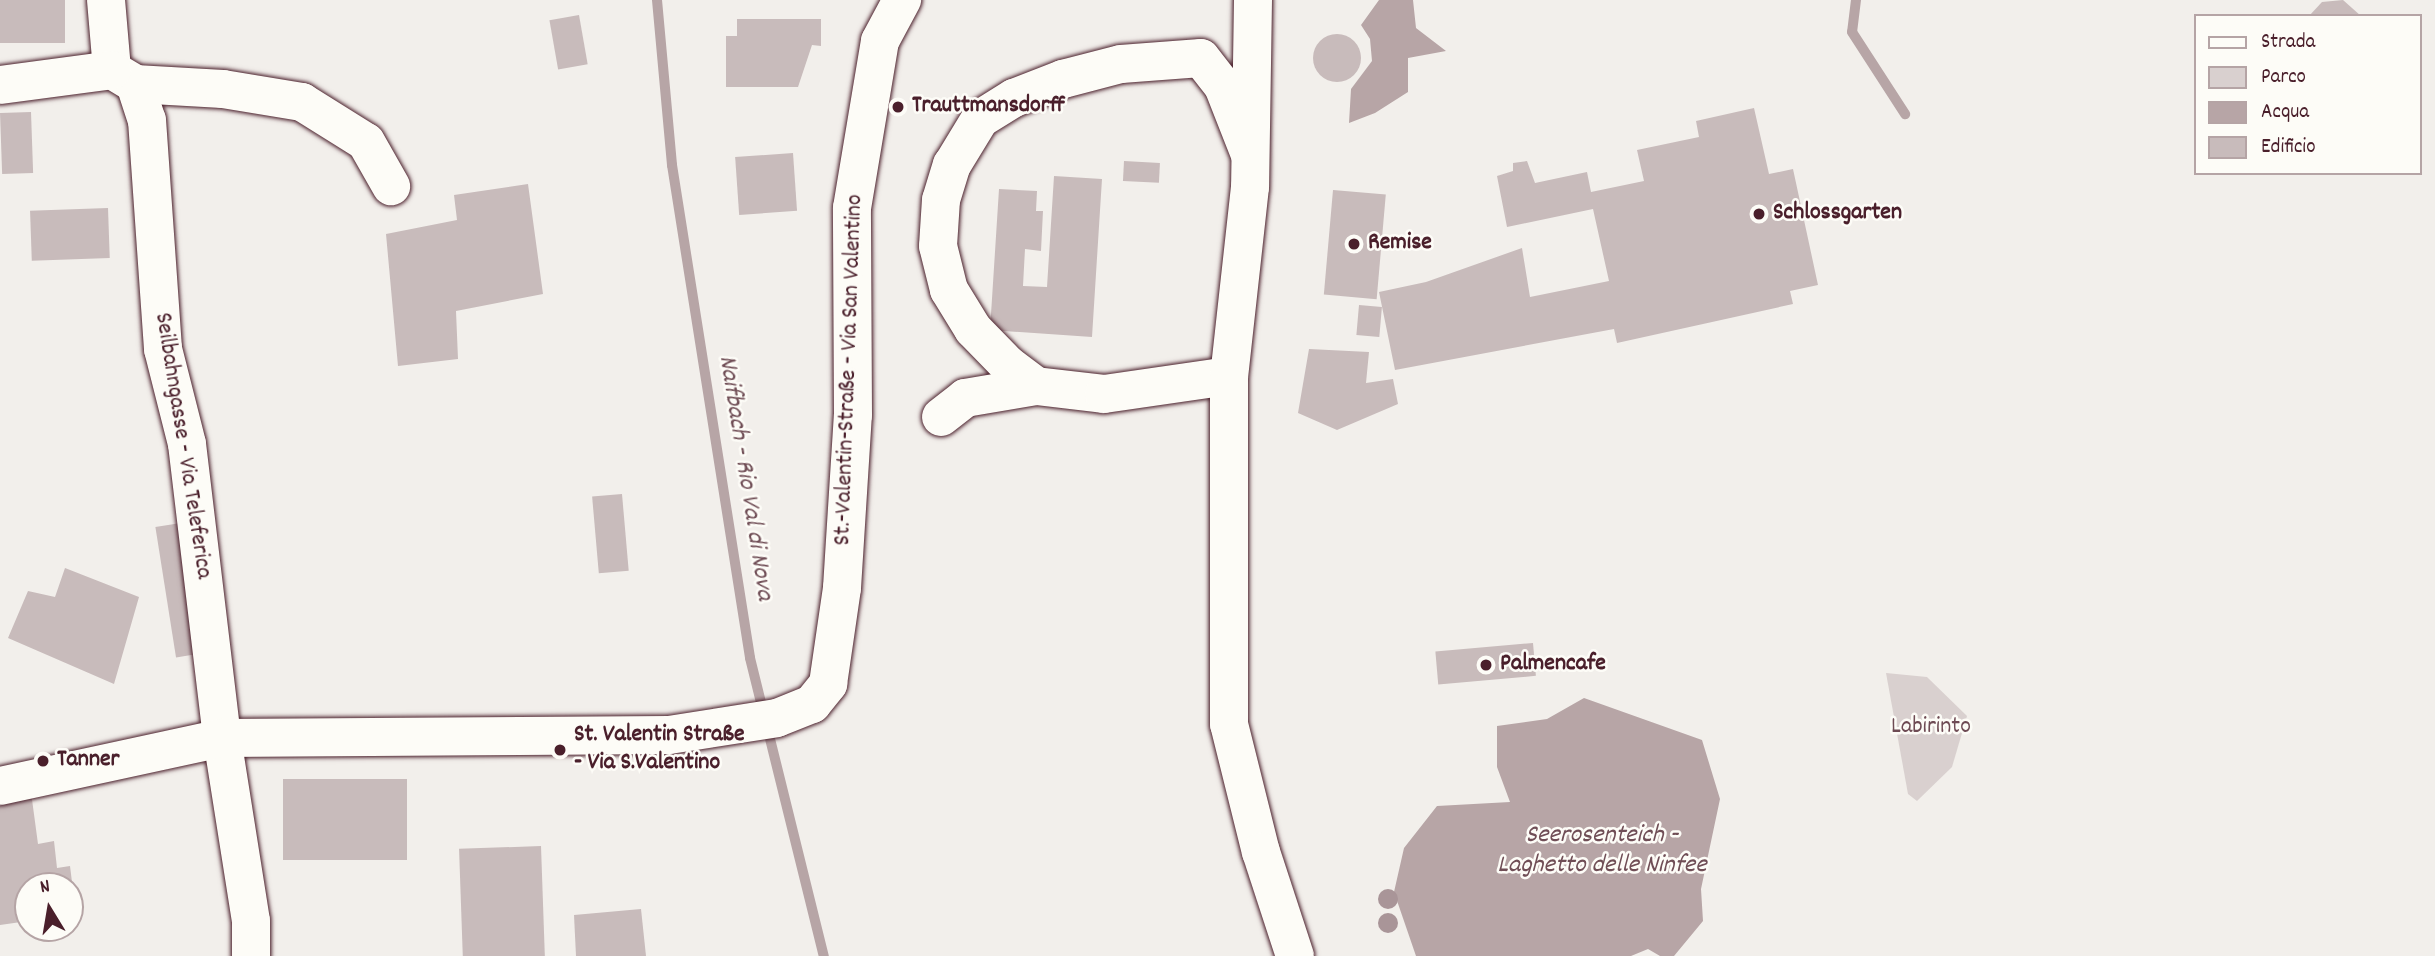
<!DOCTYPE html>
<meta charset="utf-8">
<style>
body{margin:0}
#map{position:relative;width:2435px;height:956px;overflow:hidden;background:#f2efeb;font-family:Dekko,sans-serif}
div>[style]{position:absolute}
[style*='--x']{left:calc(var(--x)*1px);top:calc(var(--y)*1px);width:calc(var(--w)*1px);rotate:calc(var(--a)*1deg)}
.green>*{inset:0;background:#d9d0cf}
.water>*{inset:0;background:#b7a5a6}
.stream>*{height:10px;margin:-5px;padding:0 5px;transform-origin:5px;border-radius:5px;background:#b7a5a6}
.building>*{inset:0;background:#c8bbbb;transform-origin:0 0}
.round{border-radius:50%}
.roads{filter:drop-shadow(0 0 2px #4a1f2b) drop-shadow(0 0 2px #4a1f2b)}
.minor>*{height:38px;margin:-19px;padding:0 19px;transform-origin:19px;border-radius:19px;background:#fdfcf7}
.major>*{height:38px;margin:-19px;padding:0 19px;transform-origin:19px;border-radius:19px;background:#fdfcf7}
.trees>*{width:20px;height:20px;margin:-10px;border-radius:50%;background:#a99598}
.dots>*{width:19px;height:19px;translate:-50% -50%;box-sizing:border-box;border:4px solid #fdfcf7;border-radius:50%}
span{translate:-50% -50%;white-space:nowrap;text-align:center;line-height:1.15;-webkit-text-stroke:5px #fdfcf7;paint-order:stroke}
.poi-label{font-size:24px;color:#4a1f2b;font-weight:700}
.left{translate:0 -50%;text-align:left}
.street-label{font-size:24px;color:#4a1f2b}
.park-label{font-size:24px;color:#6e4b54}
.water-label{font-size:26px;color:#704e56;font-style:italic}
.legend{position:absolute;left:2194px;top:14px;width:228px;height:161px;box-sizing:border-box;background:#fdfcf7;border:2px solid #b5a4a5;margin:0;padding:9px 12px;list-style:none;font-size:21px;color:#4a1f2b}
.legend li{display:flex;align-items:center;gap:14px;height:35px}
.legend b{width:35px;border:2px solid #b5a4a5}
.north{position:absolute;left:14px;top:872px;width:70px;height:70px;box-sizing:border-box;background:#fdfcf7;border:2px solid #b5a4a5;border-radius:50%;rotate:349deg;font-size:19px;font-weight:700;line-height:28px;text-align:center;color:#4a1f2b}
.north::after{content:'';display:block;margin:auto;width:24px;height:32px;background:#4a1f2b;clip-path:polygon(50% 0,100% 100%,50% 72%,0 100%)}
</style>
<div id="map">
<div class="green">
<div style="clip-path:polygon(1886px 673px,1927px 677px,1967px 716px,1952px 767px,1917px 801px,1908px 794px)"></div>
</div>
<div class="water">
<div style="clip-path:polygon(1379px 0,1413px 0,1416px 28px,1446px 51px,1408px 58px,1408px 92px,1375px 113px,1349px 123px,1351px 89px,1372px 61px,1370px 39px,1361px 25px)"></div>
<div style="clip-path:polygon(1584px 698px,1702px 740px,1720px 799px,1701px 889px,1703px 921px,1674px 956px,1660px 956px,1648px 949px,1631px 956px,1416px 956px,1394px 892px,1404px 848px,1437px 806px,1510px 802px,1497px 767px,1497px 726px,1547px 719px)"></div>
</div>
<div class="stream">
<div style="--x:657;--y:0;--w:166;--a:84.8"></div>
<div style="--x:672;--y:165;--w:499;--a:81"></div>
<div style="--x:750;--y:658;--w:307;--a:76.1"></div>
<div style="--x:1856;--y:0;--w:32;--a:97"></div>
<div style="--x:1852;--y:32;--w:98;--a:57.1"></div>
</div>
<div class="building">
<div style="left:0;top:0;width:65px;height:43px"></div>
<div style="clip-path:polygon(2343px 0,2361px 16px,2309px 16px,2322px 2px)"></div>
<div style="left:579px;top:15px;width:50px;height:30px;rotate:80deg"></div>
<div style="clip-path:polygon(737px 19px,821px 19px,821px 46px,812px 45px,798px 87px,726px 87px,726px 36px,737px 36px)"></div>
<div class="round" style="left:1313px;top:34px;width:48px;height:48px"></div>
<div style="clip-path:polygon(1754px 108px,1769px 174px,1793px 169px,1818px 285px,1790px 291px,1793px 304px,1617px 343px,1614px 329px,1395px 370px,1379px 292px,1426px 282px,1522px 248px,1530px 297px,1609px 281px,1593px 209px,1507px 227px,1497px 176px,1513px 171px,1513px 163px,1527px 161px,1535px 183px,1587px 172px,1591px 192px,1644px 181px,1637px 150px,1699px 137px,1696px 121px)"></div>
<div style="left:31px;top:112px;width:61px;height:31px;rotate:88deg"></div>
<div style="left:793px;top:153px;width:58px;height:58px;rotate:86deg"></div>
<div style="left:1124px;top:161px;width:36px;height:20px;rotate:3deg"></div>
<div style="clip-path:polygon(1054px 176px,1102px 179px,1092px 337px,990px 330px,999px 189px,1037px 191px,1036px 211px,1043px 211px,1041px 251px,1025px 249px,1023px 286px,1047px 287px)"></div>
<div style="clip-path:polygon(528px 184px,543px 294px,456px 311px,458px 359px,398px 366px,386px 234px,457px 220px,454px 195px)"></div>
<div style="left:1333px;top:190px;width:53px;height:105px;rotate:5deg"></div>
<div style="left:108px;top:208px;width:50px;height:78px;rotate:88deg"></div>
<div style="left:1359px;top:305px;width:23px;height:30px;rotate:5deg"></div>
<div style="clip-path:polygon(1309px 349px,1369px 352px,1366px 383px,1393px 379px,1398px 404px,1337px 430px,1298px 413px)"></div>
<div style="left:622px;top:494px;width:77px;height:30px;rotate:85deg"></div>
<div style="left:187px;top:522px;width:132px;height:32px;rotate:81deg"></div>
<div style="clip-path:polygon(65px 568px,139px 597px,114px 684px,8px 638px,28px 591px,55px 597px)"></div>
<div style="left:1533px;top:643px;width:33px;height:98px;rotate:85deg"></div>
<div style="left:283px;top:779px;width:124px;height:81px"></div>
<div style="clip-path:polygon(31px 792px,38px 844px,54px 841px,57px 868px,70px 866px,76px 914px,70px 915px,70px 886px,28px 886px,28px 921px,0 925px,0 796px)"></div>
<div style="left:541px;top:846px;width:110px;height:82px;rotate:88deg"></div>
<div style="clip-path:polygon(641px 909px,646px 956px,576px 956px,574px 915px)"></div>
</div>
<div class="roads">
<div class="minor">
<div style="--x:106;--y:0;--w:70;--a:85.1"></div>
<div style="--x:112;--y:70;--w:27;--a:31"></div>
<div style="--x:135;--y:84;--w:38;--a:72"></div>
<div style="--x:147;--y:120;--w:230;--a:86"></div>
<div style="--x:163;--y:349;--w:98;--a:75.8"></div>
<div style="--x:187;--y:444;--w:296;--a:83.2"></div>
<div style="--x:222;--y:738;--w:185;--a:81"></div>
<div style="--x:251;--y:921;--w:35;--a:90"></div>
<div style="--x:135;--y:84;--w:88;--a:3.3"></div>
<div style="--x:223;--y:89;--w:80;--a:9.3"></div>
<div style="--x:302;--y:102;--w:75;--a:32"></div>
<div style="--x:366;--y:142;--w:51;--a:60.4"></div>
<div style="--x:0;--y:85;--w:113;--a:-7.6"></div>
<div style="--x:1036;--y:386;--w:35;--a:-143"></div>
<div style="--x:1008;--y:365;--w:50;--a:-134.2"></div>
<div style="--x:973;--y:329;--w:46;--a:-121.6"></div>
<div style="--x:949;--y:290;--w:45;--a:-104"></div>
<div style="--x:938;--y:246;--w:46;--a:-86.3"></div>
<div style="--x:941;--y:200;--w:37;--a:-73"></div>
<div style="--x:952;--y:165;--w:54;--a:-58.7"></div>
<div style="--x:980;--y:119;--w:40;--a:-32"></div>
<div style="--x:1014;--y:98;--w:53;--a:-21.2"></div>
<div style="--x:1063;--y:79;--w:60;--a:-14.5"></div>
<div style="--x:1121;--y:64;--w:80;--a:-4.3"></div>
<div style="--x:1201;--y:58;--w:36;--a:52"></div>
<div style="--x:1223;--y:86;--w:74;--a:68.6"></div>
<div style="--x:941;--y:417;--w:31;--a:-38"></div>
<div style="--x:965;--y:398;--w:72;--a:-9.6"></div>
<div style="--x:1036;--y:386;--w:68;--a:6.7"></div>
<div style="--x:1104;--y:394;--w:126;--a:-8.2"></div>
<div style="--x:0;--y:786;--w:227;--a:-12.2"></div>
<div style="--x:222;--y:738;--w:447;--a:-0.4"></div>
<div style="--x:669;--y:735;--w:109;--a:-8.9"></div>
<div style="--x:777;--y:718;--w:38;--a:-22"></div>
<div style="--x:812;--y:704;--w:26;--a:-51"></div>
<div style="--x:828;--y:684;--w:97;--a:-81.7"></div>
<div style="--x:842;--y:588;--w:173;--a:-86.4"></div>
<div style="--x:853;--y:415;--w:207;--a:-90.3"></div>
<div style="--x:852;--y:208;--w:169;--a:-80.5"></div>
<div style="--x:880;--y:41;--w:47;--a:-61.8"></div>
</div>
<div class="major">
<div style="--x:1253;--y:0;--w:187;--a:90.9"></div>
<div style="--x:1250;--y:187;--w:190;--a:96.3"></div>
<div style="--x:1229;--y:376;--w:348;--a:90"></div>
<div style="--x:1229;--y:724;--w:132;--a:76"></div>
<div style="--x:1261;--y:852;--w:109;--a:71.9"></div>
</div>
</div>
<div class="trees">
<div style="left:1388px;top:899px"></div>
<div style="left:1388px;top:923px"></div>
</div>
<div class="dots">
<div style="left:898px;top:107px;background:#4a1f2b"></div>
<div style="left:1759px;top:214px;background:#4a1f2b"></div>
<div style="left:1354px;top:244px;background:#4a1f2b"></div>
<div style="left:1486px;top:665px;background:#4a1f2b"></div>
<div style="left:560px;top:750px;background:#4a1f2b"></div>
<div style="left:43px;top:761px;background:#4a1f2b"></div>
</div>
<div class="poi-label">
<span class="left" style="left:912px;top:107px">Trauttmansdorff</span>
<span class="left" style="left:1773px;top:214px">Schlossgarten</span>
<span class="left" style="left:1368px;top:244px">Remise</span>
<span class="left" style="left:1500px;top:665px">Palmencafe</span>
<span class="left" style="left:574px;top:750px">St. Valentin Straße<br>- Via S.Valentino</span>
<span class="left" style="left:57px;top:761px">Tanner</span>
</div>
<div class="street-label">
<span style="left:850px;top:370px;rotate:-88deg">St.-Valentin-Straße - Via San Valentino</span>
<span style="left:182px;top:446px;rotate:81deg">Seilbahngasse - Via Teleferica</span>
</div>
<div class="park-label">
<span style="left:1931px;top:728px">Labirinto</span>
</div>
<div class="water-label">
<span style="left:745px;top:478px;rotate:81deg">Naifbach - Rio Val di Nova</span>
<span style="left:1602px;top:851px">Seerosenteich -<br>Laghetto delle Ninfee</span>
</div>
<ul class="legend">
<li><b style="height:9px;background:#fdfcf7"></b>Strada</li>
<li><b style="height:19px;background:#d9d0cf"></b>Parco</li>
<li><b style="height:19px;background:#b7a5a6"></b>Acqua</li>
<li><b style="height:19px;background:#c8bbbb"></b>Edificio</li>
</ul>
<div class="north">N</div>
</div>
